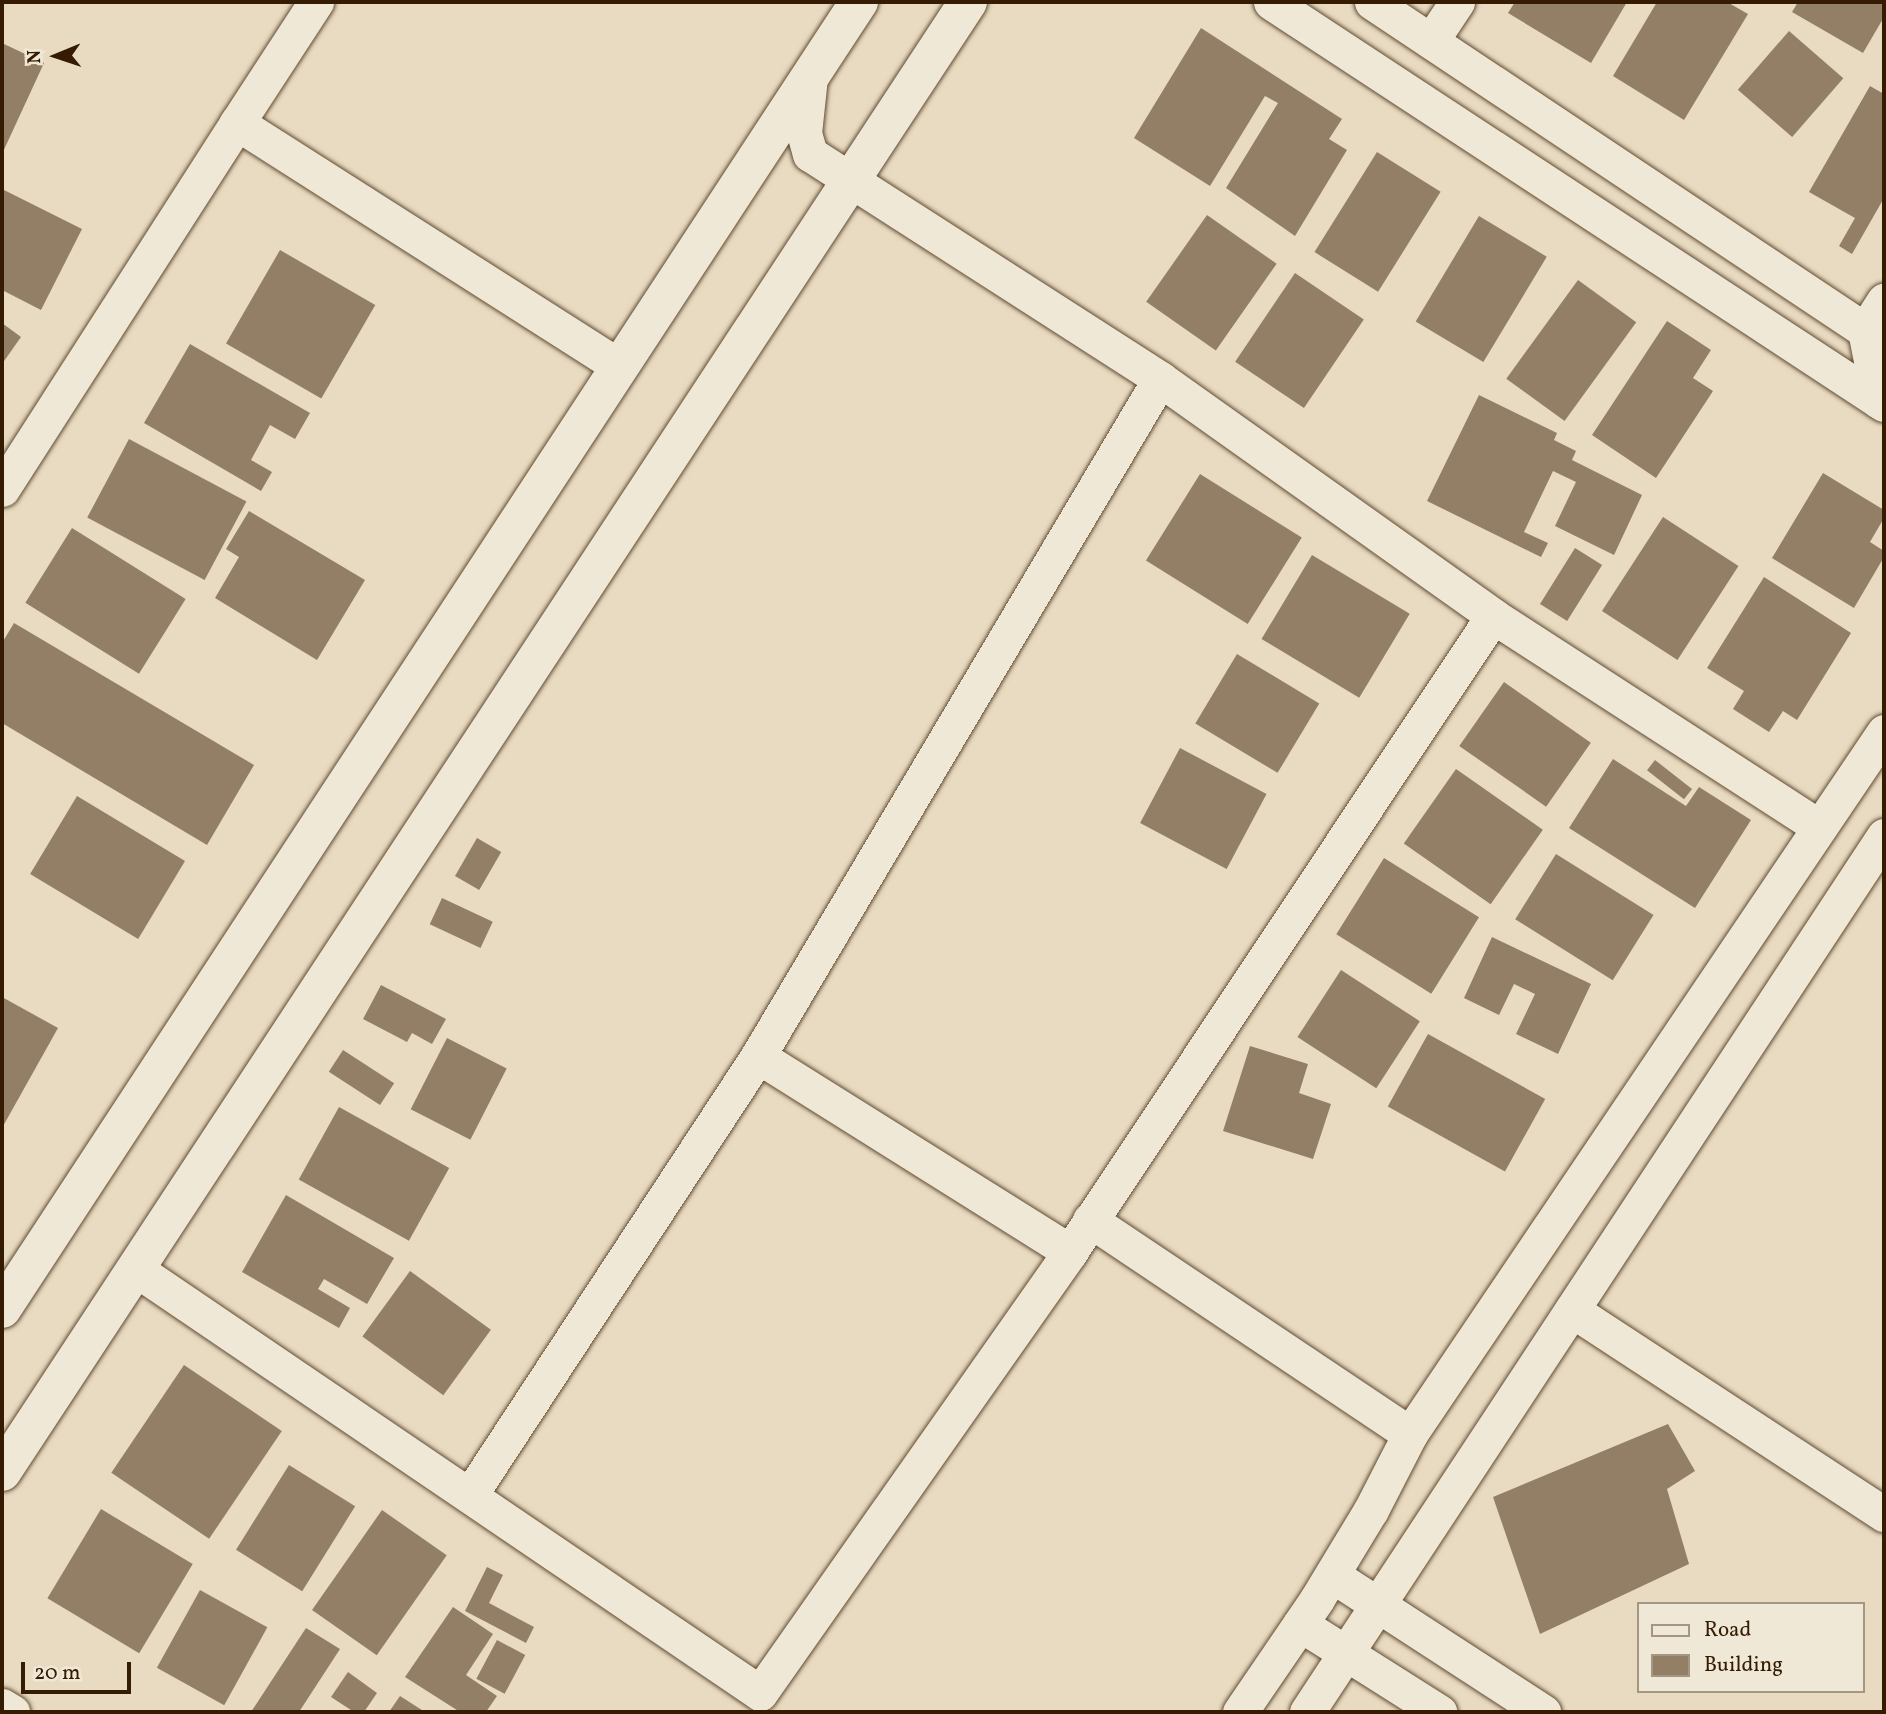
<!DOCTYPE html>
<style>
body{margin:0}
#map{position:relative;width:1886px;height:1714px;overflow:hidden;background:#e8dbc2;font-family:Vollkorn,serif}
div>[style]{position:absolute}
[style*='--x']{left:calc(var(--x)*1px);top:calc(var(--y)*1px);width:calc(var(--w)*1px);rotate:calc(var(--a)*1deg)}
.building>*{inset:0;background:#927f65;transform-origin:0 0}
.roads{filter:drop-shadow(0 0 2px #614b31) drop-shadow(0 0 2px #614b31)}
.street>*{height:35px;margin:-17.5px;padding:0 17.5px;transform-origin:17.5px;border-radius:17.5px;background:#f0e8d7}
.secondary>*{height:38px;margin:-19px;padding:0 19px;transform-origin:19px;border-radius:19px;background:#f0e8d7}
span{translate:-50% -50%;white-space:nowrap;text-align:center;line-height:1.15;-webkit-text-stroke:7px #f0e8d7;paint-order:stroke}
.frame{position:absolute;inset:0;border:4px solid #341b01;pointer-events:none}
.legend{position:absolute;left:1637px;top:1602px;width:228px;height:91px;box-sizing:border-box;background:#f0e8d7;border:2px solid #a59681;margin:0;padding:9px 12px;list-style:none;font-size:21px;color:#341b01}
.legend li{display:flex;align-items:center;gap:14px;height:35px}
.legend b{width:35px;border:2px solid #a59681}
.north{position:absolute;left:21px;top:21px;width:70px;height:70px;-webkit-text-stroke:5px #f0e8d7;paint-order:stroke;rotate:268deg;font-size:19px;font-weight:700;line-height:28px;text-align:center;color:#341b01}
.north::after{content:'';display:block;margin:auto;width:24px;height:32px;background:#341b01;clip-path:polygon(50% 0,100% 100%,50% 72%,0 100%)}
.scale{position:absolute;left:21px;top:1662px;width:110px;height:32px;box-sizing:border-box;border:4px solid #341b01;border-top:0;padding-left:9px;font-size:21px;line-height:24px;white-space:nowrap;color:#341b01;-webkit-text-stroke:5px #f0e8d7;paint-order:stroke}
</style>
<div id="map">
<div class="building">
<div style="clip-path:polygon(1515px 2px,1627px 2px,1591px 63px,1508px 13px)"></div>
<div style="clip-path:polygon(1657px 2px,1727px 2px,1748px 14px,1684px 120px,1613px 76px)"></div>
<div style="clip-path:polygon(1798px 2px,1884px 2px,1884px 17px,1863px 53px,1792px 12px)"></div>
<div style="clip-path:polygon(1201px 28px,1342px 119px,1329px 139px,1347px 150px,1295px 236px,1226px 188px,1278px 103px,1265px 96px,1210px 186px,1134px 138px)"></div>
<div style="left:1789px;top:31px;width:72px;height:78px;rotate:41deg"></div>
<div style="clip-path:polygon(2px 43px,44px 63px,2px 154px)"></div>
<div style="clip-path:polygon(1870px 86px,1884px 94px,1884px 198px,1852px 254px,1839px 246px,1855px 218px,1809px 192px)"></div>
<div style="left:1377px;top:152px;width:75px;height:118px;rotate:32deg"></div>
<div style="clip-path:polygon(2px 189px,82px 229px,41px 310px,2px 290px)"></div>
<div style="left:1207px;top:215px;width:85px;height:106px;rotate:35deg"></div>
<div style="left:1479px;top:216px;width:79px;height:123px;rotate:31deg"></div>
<div style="left:280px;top:250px;width:110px;height:108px;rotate:30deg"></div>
<div style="left:1295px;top:273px;width:83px;height:107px;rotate:34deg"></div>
<div style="left:1578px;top:280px;width:72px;height:122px;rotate:36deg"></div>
<div style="clip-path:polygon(1667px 321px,1711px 350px,1693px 378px,1713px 391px,1656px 478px,1592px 435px)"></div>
<div style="clip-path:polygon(2px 323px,21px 337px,2px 364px)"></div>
<div style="clip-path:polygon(190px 344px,310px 413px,295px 439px,270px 425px,251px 460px,272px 472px,261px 491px,144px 423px)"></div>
<div style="clip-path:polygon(1479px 395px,1557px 433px,1554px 440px,1576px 451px,1572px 460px,1642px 495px,1614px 555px,1555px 526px,1576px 482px,1553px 471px,1524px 532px,1548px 543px,1541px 557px,1427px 501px)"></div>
<div style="left:129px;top:439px;width:133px;height:89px;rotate:28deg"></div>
<div style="clip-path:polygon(1823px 473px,1884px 510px,1884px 518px,1870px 542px,1884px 551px,1884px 557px,1854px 608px,1772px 558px)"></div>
<div style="left:1200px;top:474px;width:120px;height:102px;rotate:32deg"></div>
<div style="clip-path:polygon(249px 511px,365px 580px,317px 660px,215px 598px,239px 557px,226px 549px)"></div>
<div style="left:1663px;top:517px;width:90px;height:112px;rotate:33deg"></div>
<div style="left:72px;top:528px;width:134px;height:88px;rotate:32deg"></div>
<div style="left:1575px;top:548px;width:32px;height:66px;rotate:32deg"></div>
<div style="left:1312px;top:555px;width:114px;height:98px;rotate:31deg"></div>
<div style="clip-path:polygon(1764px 577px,1851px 633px,1797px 720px,1783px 711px,1769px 732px,1733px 709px,1744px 691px,1707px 668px)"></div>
<div style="clip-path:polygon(14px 623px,254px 765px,207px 845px,2px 723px,2px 643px)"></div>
<div style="left:1237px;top:654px;width:96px;height:81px;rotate:31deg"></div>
<div style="left:1504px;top:682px;width:106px;height:78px;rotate:35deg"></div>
<div style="left:1180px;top:748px;width:98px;height:85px;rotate:28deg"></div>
<div style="clip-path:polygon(1613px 759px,1686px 806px,1699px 787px,1751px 820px,1695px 908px,1569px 828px)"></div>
<div style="left:1655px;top:760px;width:47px;height:13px;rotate:38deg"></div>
<div style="left:1456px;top:769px;width:106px;height:91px;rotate:35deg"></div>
<div style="left:77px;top:796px;width:126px;height:91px;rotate:31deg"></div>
<div style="left:477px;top:838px;width:28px;height:44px;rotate:30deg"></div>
<div style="left:1556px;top:854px;width:115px;height:77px;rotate:32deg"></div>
<div style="left:1384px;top:858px;width:112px;height:90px;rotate:32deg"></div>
<div style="left:442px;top:898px;width:56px;height:29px;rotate:25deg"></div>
<div style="clip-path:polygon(1492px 937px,1591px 984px,1558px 1054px,1516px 1034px,1535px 994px,1514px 984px,1499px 1015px,1464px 998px)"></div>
<div style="left:1341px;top:970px;width:94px;height:80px;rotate:33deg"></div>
<div style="clip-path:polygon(381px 985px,446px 1019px,432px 1044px,412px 1033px,407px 1042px,363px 1019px)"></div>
<div style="clip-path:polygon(2px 997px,58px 1028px,2px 1128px)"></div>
<div style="left:1428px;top:1034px;width:134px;height:83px;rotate:29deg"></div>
<div style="left:447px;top:1038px;width:67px;height:80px;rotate:27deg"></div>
<div style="clip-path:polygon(1250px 1046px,1308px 1064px,1299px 1093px,1331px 1104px,1313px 1159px,1223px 1131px)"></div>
<div style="left:343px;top:1050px;width:61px;height:26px;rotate:33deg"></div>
<div style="left:339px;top:1107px;width:126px;height:83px;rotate:29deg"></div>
<div style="clip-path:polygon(286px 1195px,394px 1258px,367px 1304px,324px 1279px,318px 1289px,350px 1308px,339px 1328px,242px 1272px)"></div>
<div style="left:410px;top:1271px;width:100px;height:81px;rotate:36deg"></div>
<div style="left:184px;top:1365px;width:118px;height:130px;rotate:34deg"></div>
<div style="clip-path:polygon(1668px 1424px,1695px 1471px,1667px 1489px,1689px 1564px,1540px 1634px,1493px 1497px)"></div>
<div style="left:289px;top:1465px;width:78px;height:100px;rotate:32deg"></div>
<div style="left:101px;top:1509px;width:107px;height:104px;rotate:31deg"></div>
<div style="left:382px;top:1510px;width:79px;height:122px;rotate:35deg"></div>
<div style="clip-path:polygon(487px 1567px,503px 1575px,489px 1603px,534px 1627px,526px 1643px,465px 1611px)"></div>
<div style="left:200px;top:1590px;width:77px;height:89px;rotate:29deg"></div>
<div style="clip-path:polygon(453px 1607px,493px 1634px,466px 1675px,497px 1696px,486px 1712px,460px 1712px,405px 1677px)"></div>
<div style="clip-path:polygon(306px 1628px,340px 1649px,299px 1712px,251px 1712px)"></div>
<div style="left:497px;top:1640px;width:32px;height:44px;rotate:28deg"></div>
<div style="clip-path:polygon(348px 1672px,377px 1693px,364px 1712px,354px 1712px,331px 1697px)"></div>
<div style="clip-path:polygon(400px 1696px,425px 1712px,389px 1712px)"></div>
</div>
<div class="roads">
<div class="street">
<div style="--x:1271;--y:2;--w:733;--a:33.26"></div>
<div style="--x:1372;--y:2;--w:615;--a:33.66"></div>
<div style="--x:1431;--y:41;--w:47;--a:-56.3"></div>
<div style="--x:810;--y:77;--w:56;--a:96.1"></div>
<div style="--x:804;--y:133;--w:22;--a:74"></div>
<div style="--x:810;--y:154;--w:416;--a:32.7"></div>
<div style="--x:1160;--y:379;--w:409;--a:35.4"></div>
<div style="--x:1493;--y:616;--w:386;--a:32.9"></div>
<div style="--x:237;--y:123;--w:145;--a:-56.9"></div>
<div style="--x:1879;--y:401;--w:72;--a:-101.2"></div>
<div style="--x:1865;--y:330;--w:35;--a:-57"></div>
<div style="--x:2;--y:489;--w:435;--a:-57.3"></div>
<div style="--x:237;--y:123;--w:453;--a:32.5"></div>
<div style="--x:758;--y:1056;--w:368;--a:32.1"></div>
<div style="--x:1090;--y:1220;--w:385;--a:33.8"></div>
<div style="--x:137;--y:1270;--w:753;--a:34.18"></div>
<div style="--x:760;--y:1693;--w:539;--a:-54.89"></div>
<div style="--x:1070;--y:1252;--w:764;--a:-56.37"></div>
<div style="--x:1572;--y:1310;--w:373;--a:33.2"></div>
<div style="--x:470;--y:1495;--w:525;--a:-56.73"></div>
<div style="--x:758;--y:1056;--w:787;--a:-59.3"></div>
<div style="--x:1332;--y:1575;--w:252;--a:33"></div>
<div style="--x:1300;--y:1624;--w:165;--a:32.3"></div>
<div style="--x:2;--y:1706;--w:12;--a:31"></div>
<div style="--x:1240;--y:1712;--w:137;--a:-55.7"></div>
<div style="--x:1317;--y:1599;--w:104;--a:-58.8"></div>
<div style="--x:1371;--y:1510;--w:85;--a:-62.8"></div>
<div style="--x:1410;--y:1434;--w:847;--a:-55.97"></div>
<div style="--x:1307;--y:1712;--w:1049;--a:-56.63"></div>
</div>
<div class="secondary">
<div style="--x:2;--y:1309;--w:1563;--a:-56.75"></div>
<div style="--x:2;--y:1472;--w:1759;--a:-56.69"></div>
</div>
</div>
<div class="frame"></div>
<ul class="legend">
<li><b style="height:9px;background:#f0e8d7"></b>Road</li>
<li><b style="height:19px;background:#927f65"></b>Building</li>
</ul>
<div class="north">N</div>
<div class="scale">20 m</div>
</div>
